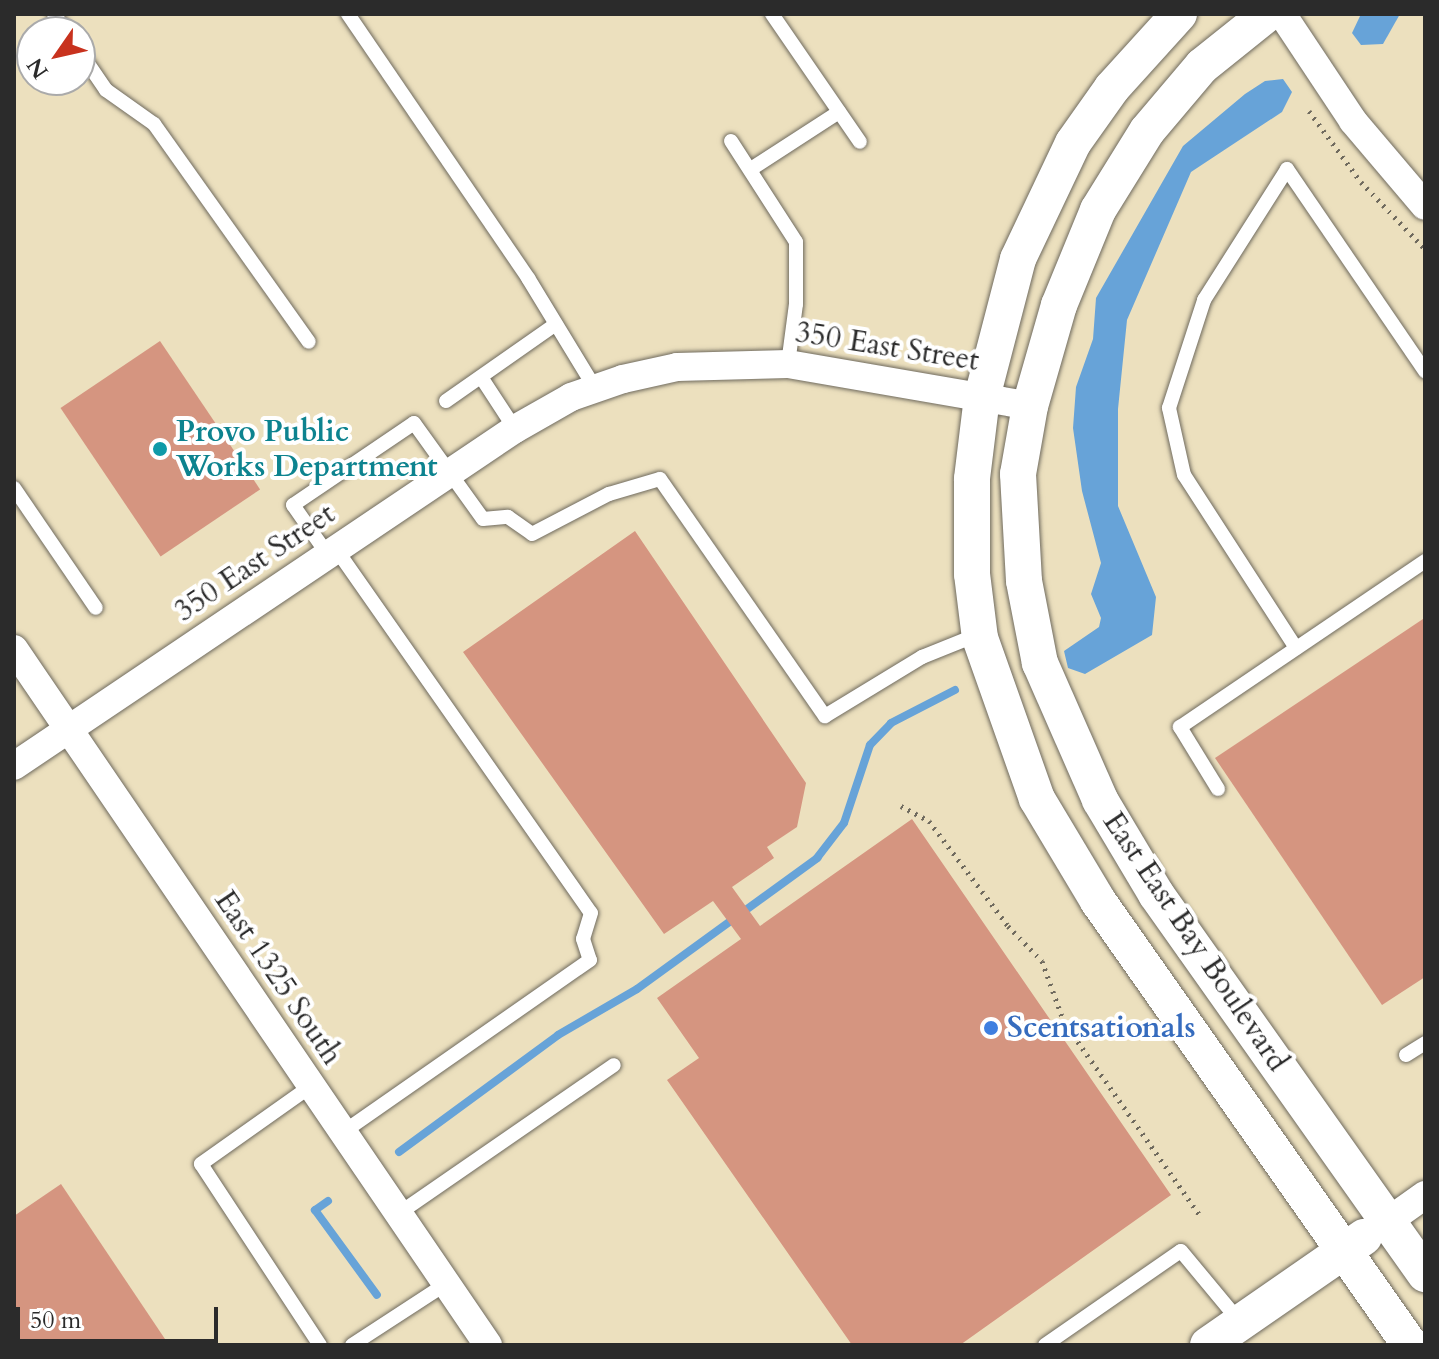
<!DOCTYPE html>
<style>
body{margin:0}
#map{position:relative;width:1439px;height:1359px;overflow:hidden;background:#ece0be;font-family:Cardo,serif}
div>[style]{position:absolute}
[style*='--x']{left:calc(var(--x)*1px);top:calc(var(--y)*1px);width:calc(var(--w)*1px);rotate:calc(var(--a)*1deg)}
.water>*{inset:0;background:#67a3d8}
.stream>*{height:8px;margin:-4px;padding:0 4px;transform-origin:4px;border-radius:4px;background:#67a3d8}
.building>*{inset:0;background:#d59580;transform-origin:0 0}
.path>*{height:5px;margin-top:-2.5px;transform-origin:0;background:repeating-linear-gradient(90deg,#6f6a5e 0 2px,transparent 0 8px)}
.roads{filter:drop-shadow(0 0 2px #6f6a5e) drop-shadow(0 0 2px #6f6a5e)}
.service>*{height:14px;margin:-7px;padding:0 7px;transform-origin:7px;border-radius:7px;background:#fff}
.minor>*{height:28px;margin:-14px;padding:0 14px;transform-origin:14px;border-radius:14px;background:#fff}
.tertiary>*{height:36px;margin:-18px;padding:0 18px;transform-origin:18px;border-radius:18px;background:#fff}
.dots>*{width:22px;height:22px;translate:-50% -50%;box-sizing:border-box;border:4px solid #fff;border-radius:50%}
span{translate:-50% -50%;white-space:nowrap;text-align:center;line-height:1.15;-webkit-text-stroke:8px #fff;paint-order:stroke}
.street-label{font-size:30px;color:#2b2b2b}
.culture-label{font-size:30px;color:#0d838f;font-weight:700}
.left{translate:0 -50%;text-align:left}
.shop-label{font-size:30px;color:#366cbe;font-weight:700}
.frame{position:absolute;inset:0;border:16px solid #2b2b2b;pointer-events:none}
.north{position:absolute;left:16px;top:16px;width:80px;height:80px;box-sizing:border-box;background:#fff;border:2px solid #aaa;border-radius:50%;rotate:236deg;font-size:22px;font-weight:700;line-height:32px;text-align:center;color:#2b2b2b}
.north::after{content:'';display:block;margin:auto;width:28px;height:36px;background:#c8321e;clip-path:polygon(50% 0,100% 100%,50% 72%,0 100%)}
.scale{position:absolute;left:16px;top:1307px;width:202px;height:36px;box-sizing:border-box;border:4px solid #2b2b2b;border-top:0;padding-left:10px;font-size:24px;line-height:28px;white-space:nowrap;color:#2b2b2b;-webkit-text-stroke:6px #fff;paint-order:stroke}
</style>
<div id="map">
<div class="water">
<div style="clip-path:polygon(1361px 14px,1400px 14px,1383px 44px,1361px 45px,1352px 33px)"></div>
<div style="clip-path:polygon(1283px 79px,1292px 92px,1282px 112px,1191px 172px,1127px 320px,1118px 409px,1118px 506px,1156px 597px,1152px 635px,1085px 674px,1068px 668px,1064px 651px,1099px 627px,1101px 618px,1091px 594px,1101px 563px,1082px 491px,1073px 428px,1076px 387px,1093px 339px,1096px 298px,1183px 146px,1245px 94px,1265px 81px)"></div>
</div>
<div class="stream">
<div style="--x:399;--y:1152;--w:197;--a:-36.3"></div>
<div style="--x:558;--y:1035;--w:91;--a:-30.2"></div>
<div style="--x:637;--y:989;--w:223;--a:-36"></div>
<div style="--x:817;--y:858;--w:44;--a:-52.4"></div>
<div style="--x:844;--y:823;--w:82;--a:-71.6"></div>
<div style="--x:870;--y:745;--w:30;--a:-46"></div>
<div style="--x:891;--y:723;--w:72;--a:-27.3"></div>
<div style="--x:328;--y:1201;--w:16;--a:145"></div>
<div style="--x:315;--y:1210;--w:105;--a:53.9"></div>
</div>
<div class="building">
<div style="left:160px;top:341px;width:179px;height:120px;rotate:56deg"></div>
<div style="clip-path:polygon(635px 531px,806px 783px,797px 827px,767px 847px,774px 858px,732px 887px,760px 926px,912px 819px,1171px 1195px,960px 1345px,852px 1345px,667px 1080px,699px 1058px,657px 998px,741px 939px,713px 901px,664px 934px,463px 652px)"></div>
<div style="clip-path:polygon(1423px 619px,1425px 977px,1382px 1005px,1215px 758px)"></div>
<div style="clip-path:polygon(61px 1184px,169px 1345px,14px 1345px,14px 1216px)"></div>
</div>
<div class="path">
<div style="--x:1309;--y:111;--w:88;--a:53.8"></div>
<div style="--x:1361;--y:182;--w:93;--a:46.3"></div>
<div style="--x:901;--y:806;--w:32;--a:28"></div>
<div style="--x:929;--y:821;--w:131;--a:53"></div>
<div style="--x:1008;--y:926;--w:49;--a:45.8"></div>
<div style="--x:1042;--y:961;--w:65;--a:70.2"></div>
<div style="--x:1064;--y:1022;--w:238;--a:54.9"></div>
</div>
<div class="roads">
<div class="service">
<div style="--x:54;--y:14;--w:22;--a:54"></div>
<div style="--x:348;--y:14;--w:320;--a:55.7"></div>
<div style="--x:528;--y:278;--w:129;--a:58.7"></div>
<div style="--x:772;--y:14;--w:155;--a:55.5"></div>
<div style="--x:80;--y:52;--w:46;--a:55.6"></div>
<div style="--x:106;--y:90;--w:59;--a:35.3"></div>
<div style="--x:154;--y:124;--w:267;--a:54.6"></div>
<div style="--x:731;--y:141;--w:120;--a:57.2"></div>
<div style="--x:796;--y:242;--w:62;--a:90"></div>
<div style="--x:796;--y:304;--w:61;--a:97.6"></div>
<div style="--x:751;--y:169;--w:105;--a:-32.9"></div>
<div style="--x:481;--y:377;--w:62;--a:56.8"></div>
<div style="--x:446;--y:401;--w:134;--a:-35"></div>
<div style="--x:14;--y:488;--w:145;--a:55.7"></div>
<div style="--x:336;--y:549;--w:444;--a:55"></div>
<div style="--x:591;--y:913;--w:27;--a:107"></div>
<div style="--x:583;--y:939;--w:22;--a:72"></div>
<div style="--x:590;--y:960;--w:302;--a:145.1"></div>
<div style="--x:328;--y:555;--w:61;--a:-125"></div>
<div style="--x:293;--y:505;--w:146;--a:-34.1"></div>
<div style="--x:414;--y:423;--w:118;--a:54.3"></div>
<div style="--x:483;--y:519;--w:25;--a:-5"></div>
<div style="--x:508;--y:517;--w:29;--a:35"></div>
<div style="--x:532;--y:534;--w:87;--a:-27.5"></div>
<div style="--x:609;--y:494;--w:53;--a:-16.4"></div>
<div style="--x:660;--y:479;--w:289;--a:55.2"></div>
<div style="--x:825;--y:716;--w:114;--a:-31.3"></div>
<div style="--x:922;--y:657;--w:61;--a:-22"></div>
<div style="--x:1296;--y:648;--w:206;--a:-122.9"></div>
<div style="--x:1184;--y:475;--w:69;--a:-102.6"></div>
<div style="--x:1169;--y:408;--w:114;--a:-72"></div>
<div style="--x:1204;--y:300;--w:155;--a:-57.6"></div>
<div style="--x:1287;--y:169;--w:245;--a:55.7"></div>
<div style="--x:1218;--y:789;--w:73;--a:-121.5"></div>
<div style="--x:1180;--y:727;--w:296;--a:-34.1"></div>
<div style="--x:1406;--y:1055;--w:22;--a:-32"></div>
<div style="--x:311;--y:1086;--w:135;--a:144.7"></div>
<div style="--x:201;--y:1164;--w:217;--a:56.7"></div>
<div style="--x:398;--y:1214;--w:262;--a:-34.6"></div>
<div style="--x:352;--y:1345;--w:113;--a:-33.1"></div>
<div style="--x:1045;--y:1345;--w:165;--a:-34.7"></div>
<div style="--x:1181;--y:1251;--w:92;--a:50.3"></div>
</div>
<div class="minor">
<div style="--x:1282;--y:14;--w:128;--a:56.4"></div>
<div style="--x:1353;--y:121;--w:111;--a:49.7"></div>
<div style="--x:14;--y:649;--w:842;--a:55.74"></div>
<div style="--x:14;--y:766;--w:604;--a:-33.93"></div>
<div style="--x:515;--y:429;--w:64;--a:-29.7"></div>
<div style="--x:571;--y:397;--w:55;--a:-19.1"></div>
<div style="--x:623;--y:379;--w:55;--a:-12.5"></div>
<div style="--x:677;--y:367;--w:111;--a:-1.5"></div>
<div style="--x:788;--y:364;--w:246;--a:9.8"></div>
<div style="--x:1387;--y:1222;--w:47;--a:-35.4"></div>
</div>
<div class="tertiary">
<div style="--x:1179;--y:14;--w:100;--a:132.2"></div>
<div style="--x:1112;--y:88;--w:67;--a:125.3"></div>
<div style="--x:1073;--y:143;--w:128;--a:115.4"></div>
<div style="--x:1018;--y:259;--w:143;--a:104.6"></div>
<div style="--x:982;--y:397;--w:83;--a:97"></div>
<div style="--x:972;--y:479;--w:95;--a:90"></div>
<div style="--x:972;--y:574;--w:64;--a:82.9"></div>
<div style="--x:980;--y:638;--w:171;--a:70.5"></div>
<div style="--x:1037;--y:799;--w:119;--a:59.1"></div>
<div style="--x:1098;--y:901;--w:543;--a:54.9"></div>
<div style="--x:1267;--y:14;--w:83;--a:141.3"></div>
<div style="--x:1202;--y:66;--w:85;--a:130.2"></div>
<div style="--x:1147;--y:131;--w:93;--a:121.8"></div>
<div style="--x:1098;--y:210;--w:103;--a:112.3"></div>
<div style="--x:1059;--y:305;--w:105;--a:106"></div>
<div style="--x:1030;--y:406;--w:69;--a:100"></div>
<div style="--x:1018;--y:474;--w:107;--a:86.8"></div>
<div style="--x:1024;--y:581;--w:84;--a:79"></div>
<div style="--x:1040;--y:663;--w:150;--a:66.3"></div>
<div style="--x:1100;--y:800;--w:109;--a:59.2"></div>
<div style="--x:1156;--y:894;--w:466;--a:54.7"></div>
<div style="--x:1208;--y:1345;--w:190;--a:-34.7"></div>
</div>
</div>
<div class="dots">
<div style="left:160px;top:449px;background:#0f9aa8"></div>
<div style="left:991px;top:1028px;background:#3f7fe0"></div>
</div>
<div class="street-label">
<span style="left:887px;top:347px;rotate:9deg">350 East Street</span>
<span style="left:255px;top:563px;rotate:-34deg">350 East Street</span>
<span style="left:1195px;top:942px;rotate:56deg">East East Bay Boulevard</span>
<span style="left:278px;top:978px;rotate:56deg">East 1325 South</span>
</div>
<div class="culture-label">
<span class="left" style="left:176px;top:449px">Provo Public<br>Works Department</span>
</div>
<div class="shop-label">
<span class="left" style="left:1007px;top:1028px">Scentsationals</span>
</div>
<div class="frame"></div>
<div class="north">N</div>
<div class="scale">50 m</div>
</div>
